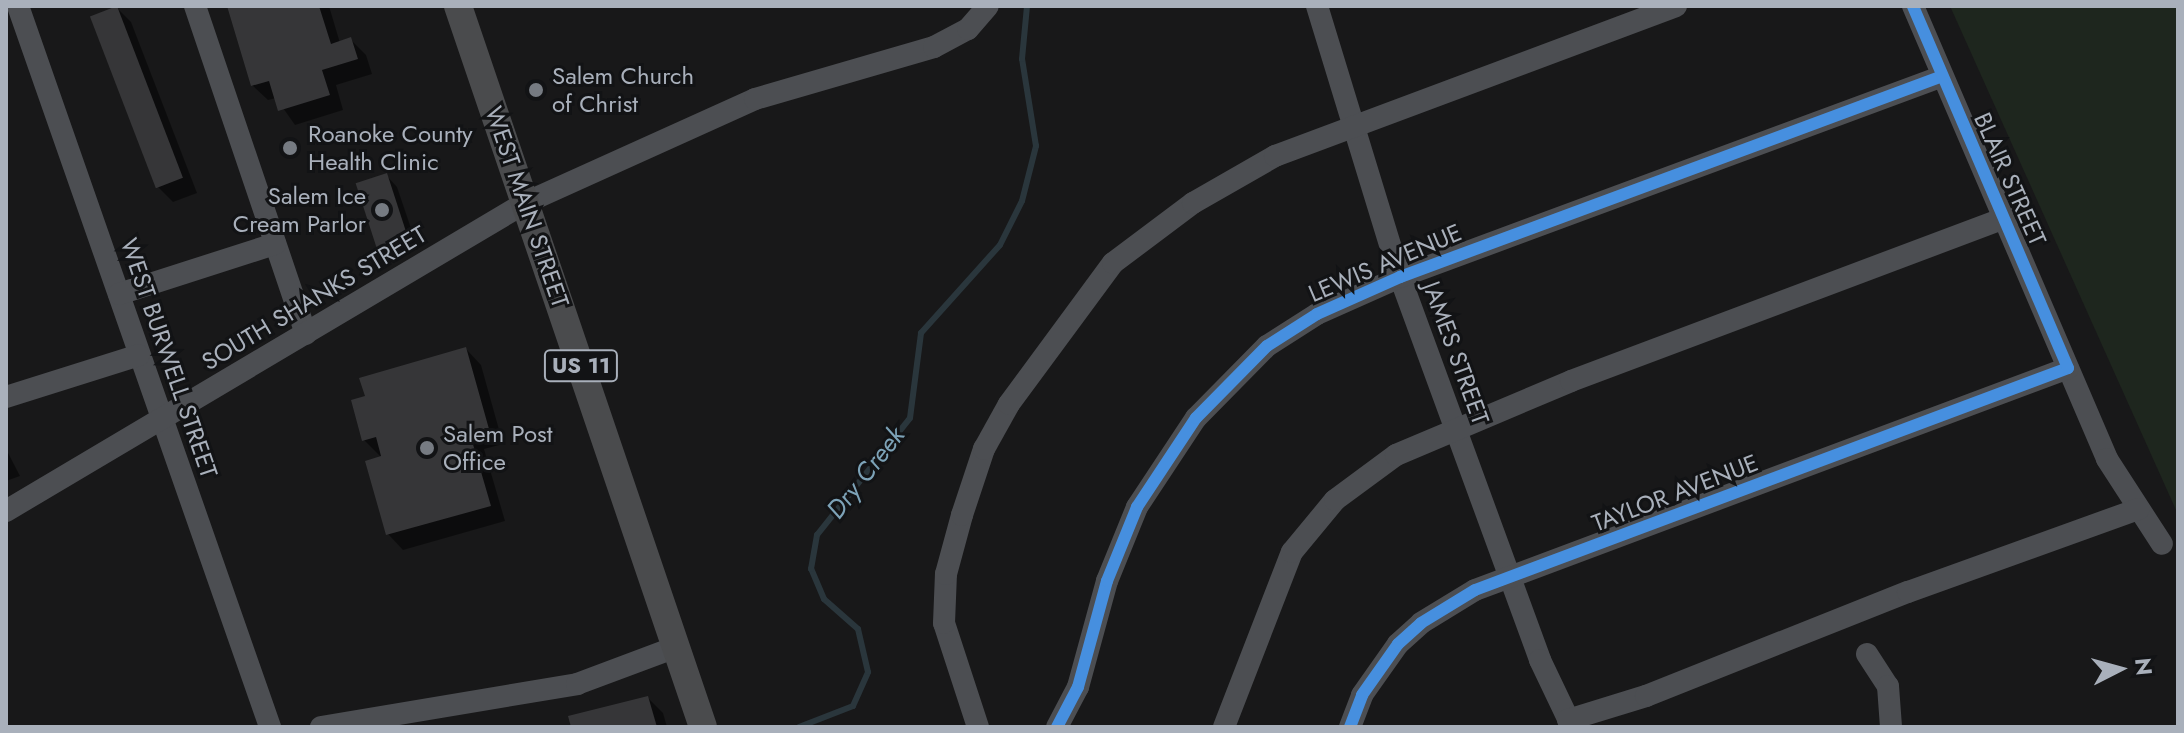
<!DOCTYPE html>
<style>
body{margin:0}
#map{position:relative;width:2184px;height:733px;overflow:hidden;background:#181819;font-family:Jost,sans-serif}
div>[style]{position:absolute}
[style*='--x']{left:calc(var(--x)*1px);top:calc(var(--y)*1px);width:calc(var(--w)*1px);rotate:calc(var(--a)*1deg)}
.green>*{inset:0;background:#1e261e}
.shadow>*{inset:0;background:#0007}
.stream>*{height:6px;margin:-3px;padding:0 3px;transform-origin:3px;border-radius:3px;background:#2a363c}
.building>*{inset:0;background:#363638;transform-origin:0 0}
.minor>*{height:22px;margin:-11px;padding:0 11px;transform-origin:11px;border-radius:11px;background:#4c4e52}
.major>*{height:28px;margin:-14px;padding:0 14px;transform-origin:14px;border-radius:14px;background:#4a4b4d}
.cycleway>*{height:12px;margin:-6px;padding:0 6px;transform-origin:6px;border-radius:6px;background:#468fdf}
.dots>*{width:22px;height:22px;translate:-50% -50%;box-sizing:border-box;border:4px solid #121315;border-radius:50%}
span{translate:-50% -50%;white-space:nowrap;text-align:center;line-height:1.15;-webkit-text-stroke:6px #121315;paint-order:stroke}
.shield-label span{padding:2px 6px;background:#121315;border:2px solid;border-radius:6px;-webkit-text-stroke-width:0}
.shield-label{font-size:22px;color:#a9b0bb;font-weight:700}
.poi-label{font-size:24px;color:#a9b0bb}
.left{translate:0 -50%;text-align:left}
.right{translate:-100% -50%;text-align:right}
.street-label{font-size:24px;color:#a9b0bb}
.water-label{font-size:26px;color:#7da3b8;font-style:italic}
.frame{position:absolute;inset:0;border:8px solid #a9b0bb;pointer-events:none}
.north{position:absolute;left:2080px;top:629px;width:80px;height:80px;-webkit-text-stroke:6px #121315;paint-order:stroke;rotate:84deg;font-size:22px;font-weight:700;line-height:32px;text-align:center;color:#a9b0bb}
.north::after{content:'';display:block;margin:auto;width:28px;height:36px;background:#a9b0bb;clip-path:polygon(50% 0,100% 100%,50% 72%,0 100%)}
</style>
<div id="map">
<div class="green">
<div style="clip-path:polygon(1950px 6px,2178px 6px,2178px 510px,2176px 510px)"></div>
</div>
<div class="shadow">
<div style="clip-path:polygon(229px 6px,329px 6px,340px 43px,351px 40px,366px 55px,372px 74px,336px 85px,343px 110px,295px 125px,276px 98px,268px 100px,252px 85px)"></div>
<div style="clip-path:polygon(116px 7px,131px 22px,197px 193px,173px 202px,158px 187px)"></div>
<div style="clip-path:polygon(386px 175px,397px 187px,418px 249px,391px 258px,379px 247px)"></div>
<div style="clip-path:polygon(466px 349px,481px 365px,503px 444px,484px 449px,505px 521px,403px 550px,388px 534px,382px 458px,364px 440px,367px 397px)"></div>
<div style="clip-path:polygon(6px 449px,20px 476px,6px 481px)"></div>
<div style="clip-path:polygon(648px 698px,663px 713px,667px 727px,573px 727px)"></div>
</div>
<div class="stream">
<div style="--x:799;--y:727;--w:58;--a:-21.3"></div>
<div style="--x:853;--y:706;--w:37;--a:-66"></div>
<div style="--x:868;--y:672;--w:44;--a:-103.1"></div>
<div style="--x:858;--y:629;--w:45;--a:-138.6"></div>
<div style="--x:824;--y:599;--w:33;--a:-113"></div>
<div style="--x:811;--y:569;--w:35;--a:-80"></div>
<div style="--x:817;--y:535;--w:149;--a:-51.5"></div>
<div style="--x:910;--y:418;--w:86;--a:-82.6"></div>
<div style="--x:921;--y:333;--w:118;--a:-48.1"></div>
<div style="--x:1000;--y:245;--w:49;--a:-63.4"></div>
<div style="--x:1022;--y:201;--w:57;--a:-75.7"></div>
<div style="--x:1036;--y:146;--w:88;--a:-99.1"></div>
<div style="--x:1022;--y:59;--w:53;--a:-84.6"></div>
</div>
<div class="building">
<div style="left:117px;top:6px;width:184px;height:29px;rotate:69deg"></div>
<div style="clip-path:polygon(227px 6px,319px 6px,331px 44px,351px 37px,358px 59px,322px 70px,330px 95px,278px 111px,269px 81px,251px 86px)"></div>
<div style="left:387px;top:173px;width:68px;height:33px;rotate:72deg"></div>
<div style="clip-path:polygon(466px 347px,489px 429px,470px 434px,491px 506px,386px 535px,365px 461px,381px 456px,376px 437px,362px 441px,351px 400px,365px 396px,359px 378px)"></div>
<div style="clip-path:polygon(648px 696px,657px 727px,571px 727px,568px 716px)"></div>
</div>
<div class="minor">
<div style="--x:18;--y:6;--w:764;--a:70.73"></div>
<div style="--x:195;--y:6;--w:346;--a:71.3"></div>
<div style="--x:1317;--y:6;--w:283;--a:73"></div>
<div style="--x:1400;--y:277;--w:408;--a:69.9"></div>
<div style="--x:1540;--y:660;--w:74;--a:64.5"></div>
<div style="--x:1913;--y:6;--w:493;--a:66.8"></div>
<div style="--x:2107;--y:459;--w:101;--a:57.1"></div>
<div style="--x:119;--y:294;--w:164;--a:-17.8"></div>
<div style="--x:6;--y:397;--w:139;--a:-17.5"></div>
<div style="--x:6;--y:511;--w:604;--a:-30.69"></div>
<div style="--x:525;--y:203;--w:252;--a:-24.3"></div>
<div style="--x:755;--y:99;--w:186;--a:-16.2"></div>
<div style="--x:934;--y:47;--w:38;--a:-28"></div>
<div style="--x:968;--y:29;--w:30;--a:-49"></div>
<div style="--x:1867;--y:654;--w:38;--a:57"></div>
<div style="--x:1888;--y:686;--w:41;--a:85.8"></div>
<div style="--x:1568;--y:720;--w:82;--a:-17.1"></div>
<div style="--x:1646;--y:696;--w:282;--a:-21.7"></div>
<div style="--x:1908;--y:592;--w:245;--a:-19.8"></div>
<div style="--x:321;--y:727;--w:260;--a:-9.5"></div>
<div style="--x:577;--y:684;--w:106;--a:-20.5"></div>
<div style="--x:978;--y:727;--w:109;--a:-108.1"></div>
<div style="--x:944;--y:623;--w:49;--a:-87.7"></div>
<div style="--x:946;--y:574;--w:61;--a:-74.8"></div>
<div style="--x:962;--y:515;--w:70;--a:-71.6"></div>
<div style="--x:984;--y:449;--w:51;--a:-60.9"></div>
<div style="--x:1009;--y:404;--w:175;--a:-53.6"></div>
<div style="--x:1113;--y:263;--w:100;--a:-36.9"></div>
<div style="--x:1193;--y:203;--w:95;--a:-29.8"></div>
<div style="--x:1275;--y:156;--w:428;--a:-20.5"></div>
<div style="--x:1057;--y:727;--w:45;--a:-62.3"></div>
<div style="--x:1078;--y:687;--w:110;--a:-74.7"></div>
<div style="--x:1107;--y:581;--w:80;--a:-67.9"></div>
<div style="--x:1137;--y:507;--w:107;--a:-56.5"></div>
<div style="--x:1196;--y:418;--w:101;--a:-45.4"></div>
<div style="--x:1267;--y:346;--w:59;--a:-32.6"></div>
<div style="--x:1317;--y:314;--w:91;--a:-24"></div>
<div style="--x:1400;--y:277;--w:576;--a:-20.32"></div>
<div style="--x:1224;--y:727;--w:188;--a:-68.8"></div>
<div style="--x:1292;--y:552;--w:67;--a:-50.4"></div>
<div style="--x:1335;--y:500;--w:76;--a:-36.4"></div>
<div style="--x:1396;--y:455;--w:190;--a:-22.9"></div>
<div style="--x:1571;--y:381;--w:464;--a:-20.6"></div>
<div style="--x:1350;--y:727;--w:34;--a:-69"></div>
<div style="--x:1362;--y:695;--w:62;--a:-54.8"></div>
<div style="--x:1398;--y:644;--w:31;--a:-42"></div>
<div style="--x:1421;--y:623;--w:63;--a:-31.4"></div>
<div style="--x:1475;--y:590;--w:633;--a:-20.52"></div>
</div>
<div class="major">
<div style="--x:458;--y:6;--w:761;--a:71.23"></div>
</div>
<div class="cycleway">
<div style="--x:1057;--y:727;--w:45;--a:-62.3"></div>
<div style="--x:1078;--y:687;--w:110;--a:-74.7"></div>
<div style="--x:1107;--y:581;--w:80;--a:-67.9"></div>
<div style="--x:1137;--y:507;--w:107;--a:-56.5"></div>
<div style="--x:1196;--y:418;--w:101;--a:-45.4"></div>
<div style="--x:1267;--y:346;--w:59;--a:-32.6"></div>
<div style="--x:1317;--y:314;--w:91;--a:-24"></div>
<div style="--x:1400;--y:277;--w:576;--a:-20.32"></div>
<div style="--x:1350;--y:727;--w:34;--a:-69"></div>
<div style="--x:1362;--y:695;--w:62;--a:-54.8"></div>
<div style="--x:1398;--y:644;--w:31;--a:-42"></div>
<div style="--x:1421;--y:623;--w:63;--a:-31.4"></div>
<div style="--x:1475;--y:590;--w:633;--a:-20.52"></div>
<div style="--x:2068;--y:368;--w:394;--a:-113.2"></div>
</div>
<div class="dots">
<div style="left:536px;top:90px;background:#767b82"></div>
<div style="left:290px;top:148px;background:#767b82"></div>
<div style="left:382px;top:210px;background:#767b82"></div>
<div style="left:427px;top:448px;background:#767b82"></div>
</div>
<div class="shield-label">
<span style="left:581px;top:366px">US 11</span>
</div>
<div class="poi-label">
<span class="left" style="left:552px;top:90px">Salem Church<br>of Christ</span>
<span class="left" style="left:308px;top:148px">Roanoke County<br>Health Clinic</span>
<span class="right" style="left:366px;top:210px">Salem Ice<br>Cream Parlor</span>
<span class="left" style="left:443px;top:448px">Salem Post<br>Office</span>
</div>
<div class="street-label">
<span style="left:2010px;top:179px;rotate:66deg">BLAIR STREET</span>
<span style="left:527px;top:207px;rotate:71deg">WEST MAIN STREET</span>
<span style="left:1385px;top:263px;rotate:-23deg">LEWIS AVENUE</span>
<span style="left:314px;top:298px;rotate:-31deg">SOUTH SHANKS STREET</span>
<span style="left:1456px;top:353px;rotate:70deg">JAMES STREET</span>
<span style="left:169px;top:358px;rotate:71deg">WEST BURWELL STREET</span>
<span style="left:1675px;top:493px;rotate:-21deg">TAYLOR AVENUE</span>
</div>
<div class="water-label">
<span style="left:866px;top:473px;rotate:-52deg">Dry Creek</span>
</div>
<div class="frame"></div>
<div class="north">N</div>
</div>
